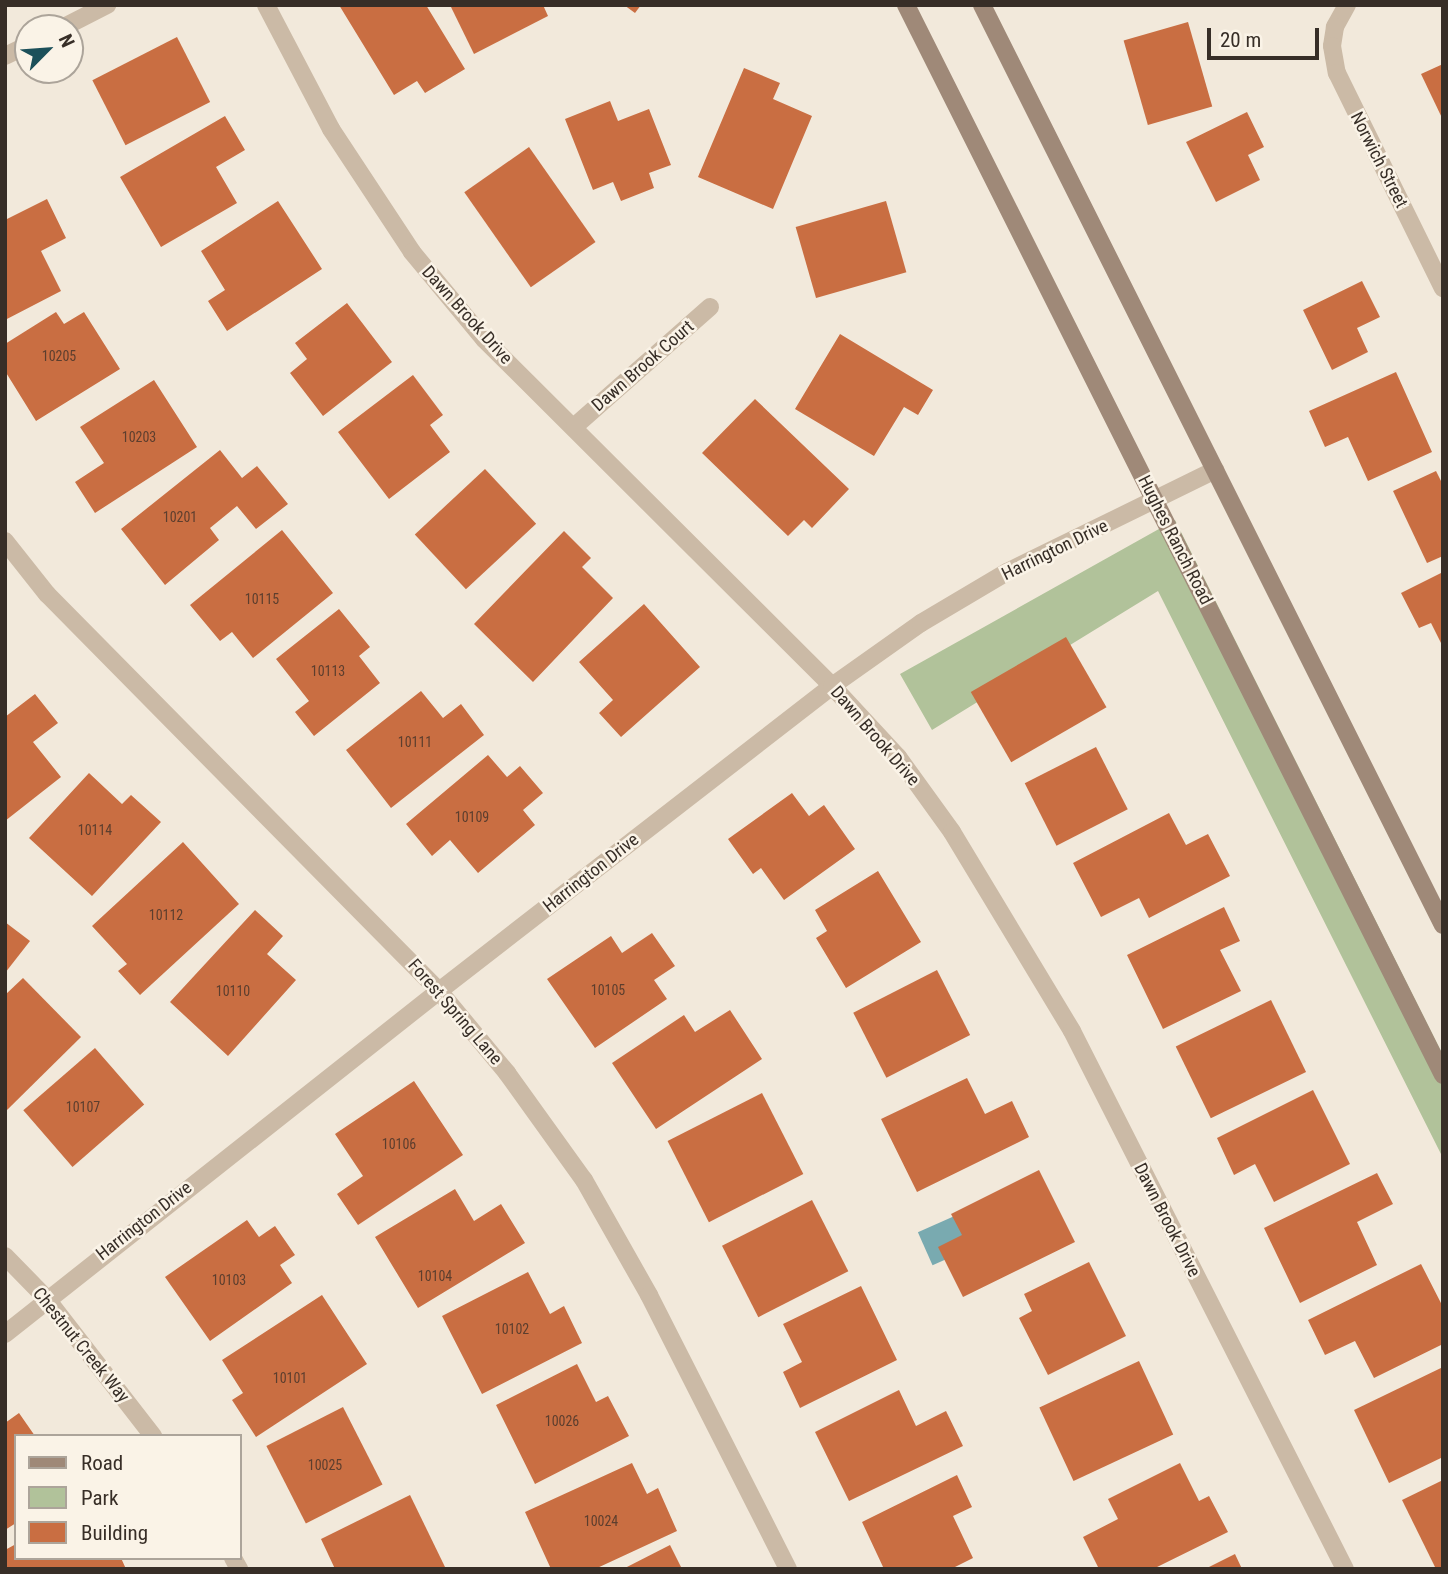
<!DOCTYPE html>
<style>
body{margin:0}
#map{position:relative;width:1448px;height:1574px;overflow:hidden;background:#f2e9db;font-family:"Roboto Condensed",sans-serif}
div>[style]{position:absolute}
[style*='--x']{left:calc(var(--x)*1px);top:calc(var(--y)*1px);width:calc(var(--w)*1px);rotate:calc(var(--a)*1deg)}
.green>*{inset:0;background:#b1c29a}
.water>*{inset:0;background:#79aab0;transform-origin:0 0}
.building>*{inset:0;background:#c96e42;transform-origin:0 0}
.street>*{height:18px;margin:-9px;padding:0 9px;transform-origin:9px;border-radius:9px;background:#cbbaa6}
.secondary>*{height:18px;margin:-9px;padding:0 9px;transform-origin:9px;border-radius:9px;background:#9f8978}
span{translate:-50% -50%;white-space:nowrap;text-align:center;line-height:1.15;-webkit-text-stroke:5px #faf3e7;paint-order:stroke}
.number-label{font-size:14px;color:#5c3e2e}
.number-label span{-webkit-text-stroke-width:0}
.street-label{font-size:18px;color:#372e27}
.frame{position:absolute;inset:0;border:7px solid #372e27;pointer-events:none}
.legend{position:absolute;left:14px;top:1434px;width:228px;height:126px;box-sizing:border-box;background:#faf3e7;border:2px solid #aca49a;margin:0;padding:9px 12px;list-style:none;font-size:21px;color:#372e27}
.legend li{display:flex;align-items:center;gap:14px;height:35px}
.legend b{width:35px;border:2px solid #aca49a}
.north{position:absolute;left:14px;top:14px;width:70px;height:70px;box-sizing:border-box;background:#faf3e7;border:2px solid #aca49a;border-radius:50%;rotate:65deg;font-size:19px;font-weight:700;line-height:28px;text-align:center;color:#372e27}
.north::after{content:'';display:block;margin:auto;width:24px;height:32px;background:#1c505a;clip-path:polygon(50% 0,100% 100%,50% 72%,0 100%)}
.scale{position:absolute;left:1207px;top:28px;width:112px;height:32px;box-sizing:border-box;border:4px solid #372e27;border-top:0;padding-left:9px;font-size:21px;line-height:24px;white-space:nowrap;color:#372e27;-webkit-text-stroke:5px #faf3e7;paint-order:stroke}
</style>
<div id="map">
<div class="green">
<div style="clip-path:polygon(1175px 520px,1443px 1055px,1443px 1158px,1158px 591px,932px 730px,900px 674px)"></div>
</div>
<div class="water">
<div style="left:959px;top:1214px;width:36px;height:45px;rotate:66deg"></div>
</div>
<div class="building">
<div style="clip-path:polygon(339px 5px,426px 5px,465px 69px,425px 93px,417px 81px,394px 95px)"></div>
<div style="clip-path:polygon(450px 5px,543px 5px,548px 16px,474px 54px)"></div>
<div style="clip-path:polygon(624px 5px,641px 5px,635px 13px)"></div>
<div style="left:1188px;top:22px;width:88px;height:67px;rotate:74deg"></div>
<div style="left:177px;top:37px;width:73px;height:95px;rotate:63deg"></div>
<div style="clip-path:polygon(1443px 64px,1443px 120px,1421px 74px)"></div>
<div style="clip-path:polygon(744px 68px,780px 83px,773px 99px,812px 116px,773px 209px,698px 177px)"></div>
<div style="clip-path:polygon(610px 101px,618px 121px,649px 109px,671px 165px,649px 173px,654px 188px,621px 201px,613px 182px,593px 190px,565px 119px)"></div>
<div style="clip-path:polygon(1247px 112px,1264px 147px,1248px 155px,1260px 180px,1216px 202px,1186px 142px)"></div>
<div style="clip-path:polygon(225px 116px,245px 150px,216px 167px,237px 203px,161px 247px,120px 177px)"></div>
<div style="left:529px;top:147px;width:116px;height:79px;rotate:55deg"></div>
<div style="clip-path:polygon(47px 199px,66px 238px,41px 251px,61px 291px,5px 320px,5px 220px)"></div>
<div style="clip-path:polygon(278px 201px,322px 269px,227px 331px,208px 301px,225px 290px,201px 251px)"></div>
<div style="left:886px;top:201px;width:74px;height:94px;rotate:74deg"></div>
<div style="clip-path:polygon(1362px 281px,1380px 317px,1357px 328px,1368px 352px,1332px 370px,1303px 310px)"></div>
<div style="clip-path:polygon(347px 303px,392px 362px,323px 416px,290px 373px,307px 359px,295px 343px)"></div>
<div style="clip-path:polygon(56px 312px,64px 324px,84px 312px,120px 369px,36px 421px,5px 371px,5px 344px)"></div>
<div style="clip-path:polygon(840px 334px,933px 390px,918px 415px,904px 407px,874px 456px,795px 409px)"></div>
<div style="clip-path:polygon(1396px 372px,1432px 452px,1368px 481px,1348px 437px,1325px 447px,1309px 411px)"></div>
<div style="clip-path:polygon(413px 375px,443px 415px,430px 425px,450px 452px,389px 499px,338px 432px)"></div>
<div style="clip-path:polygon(154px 380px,197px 447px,95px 513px,75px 482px,104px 463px,80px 427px)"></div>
<div style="clip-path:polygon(755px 399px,849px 489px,812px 528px,804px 520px,788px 536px,702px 453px)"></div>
<div style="clip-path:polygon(220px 450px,242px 478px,257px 466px,288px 504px,256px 529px,237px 506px,210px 528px,219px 540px,165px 585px,121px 529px)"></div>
<div style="left:485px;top:469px;width:75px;height:96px;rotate:47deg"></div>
<div style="clip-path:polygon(1436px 471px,1443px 485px,1443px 556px,1427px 563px,1393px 491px)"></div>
<div style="clip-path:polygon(282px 530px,333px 593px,253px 658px,232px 632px,220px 641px,190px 605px)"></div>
<div style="clip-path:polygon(564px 531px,591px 558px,582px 567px,613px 598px,533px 682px,474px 624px)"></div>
<div style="clip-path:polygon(1443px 572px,1443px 647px,1431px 623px,1419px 628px,1401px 593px)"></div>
<div style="clip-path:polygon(644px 604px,700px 667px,621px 737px,599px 713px,613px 700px,579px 662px)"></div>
<div style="clip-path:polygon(339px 609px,370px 647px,359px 656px,380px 683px,314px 736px,295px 712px,309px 701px,276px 659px)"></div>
<div style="left:1066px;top:637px;width:81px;height:110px;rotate:60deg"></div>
<div style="clip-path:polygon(421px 691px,443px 718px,461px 704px,484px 735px,391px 808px,346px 750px)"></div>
<div style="clip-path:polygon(35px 694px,58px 723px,33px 742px,61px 777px,5px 821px,5px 717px)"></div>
<div style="left:1096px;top:747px;width:70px;height:80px;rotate:63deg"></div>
<div style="clip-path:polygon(488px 755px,507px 777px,520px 766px,543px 793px,523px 810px,535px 825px,478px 873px,450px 840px,432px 856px,406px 824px)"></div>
<div style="clip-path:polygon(89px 773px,122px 804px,131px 795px,161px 822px,92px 896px,29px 838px)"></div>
<div style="clip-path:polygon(792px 793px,809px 816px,824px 805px,855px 849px,784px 900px,761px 868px,753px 874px,728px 839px)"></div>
<div style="clip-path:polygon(1169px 813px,1186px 845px,1208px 834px,1230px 876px,1149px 918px,1139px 898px,1101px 917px,1073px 863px)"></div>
<div style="clip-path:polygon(183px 842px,239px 904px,140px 995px,118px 971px,127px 964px,92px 926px)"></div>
<div style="clip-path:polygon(878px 871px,921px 942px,846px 988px,816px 938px,827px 931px,815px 910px)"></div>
<div style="clip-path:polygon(1224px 907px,1240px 941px,1220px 950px,1241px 991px,1163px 1029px,1127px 955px)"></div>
<div style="clip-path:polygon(255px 910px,283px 936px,267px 954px,296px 980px,228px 1056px,170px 1002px)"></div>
<div style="clip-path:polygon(5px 922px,30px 941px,5px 973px)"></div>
<div style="clip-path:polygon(652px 933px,675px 966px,654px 980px,667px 999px,595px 1048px,547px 979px,611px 936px,622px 953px)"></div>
<div style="left:937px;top:970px;width:73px;height:94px;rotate:63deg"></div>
<div style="clip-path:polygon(23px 978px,81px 1037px,5px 1112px,5px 995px)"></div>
<div style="left:1271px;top:1000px;width:80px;height:106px;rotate:64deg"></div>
<div style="clip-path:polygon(730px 1010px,762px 1059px,656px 1129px,612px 1063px,684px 1015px,695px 1032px)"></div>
<div style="left:95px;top:1048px;width:75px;height:95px;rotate:49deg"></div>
<div style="clip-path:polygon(967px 1078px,985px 1114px,1012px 1101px,1029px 1137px,917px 1192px,881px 1119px)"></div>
<div style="clip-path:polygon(414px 1081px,463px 1155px,358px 1225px,337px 1194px,363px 1176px,335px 1134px)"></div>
<div style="clip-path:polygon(1313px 1090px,1350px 1164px,1274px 1202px,1255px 1164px,1234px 1175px,1217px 1138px)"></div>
<div style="left:762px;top:1093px;width:91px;height:106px;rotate:63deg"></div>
<div style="clip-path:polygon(1039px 1170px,1075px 1242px,963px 1297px,938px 1247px,962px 1235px,951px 1214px)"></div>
<div style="clip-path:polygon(1377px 1173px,1393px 1204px,1357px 1222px,1377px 1265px,1300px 1303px,1264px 1228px)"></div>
<div style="clip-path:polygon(455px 1189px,474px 1221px,501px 1204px,525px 1243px,418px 1308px,375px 1237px)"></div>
<div style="left:812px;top:1200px;width:80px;height:101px;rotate:63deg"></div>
<div style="clip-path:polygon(247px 1220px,259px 1237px,275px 1226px,295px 1255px,280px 1265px,292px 1283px,210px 1341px,165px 1277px)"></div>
<div style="clip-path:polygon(1089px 1262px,1126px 1336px,1048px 1375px,1019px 1318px,1032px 1311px,1024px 1294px)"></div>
<div style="clip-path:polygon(1421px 1264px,1443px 1307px,1443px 1344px,1374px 1378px,1355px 1341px,1325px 1355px,1308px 1320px)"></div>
<div style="clip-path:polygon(528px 1272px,550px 1314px,564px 1306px,582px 1343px,482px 1394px,442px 1316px)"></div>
<div style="clip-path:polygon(861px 1286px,897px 1360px,800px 1408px,783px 1372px,802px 1362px,783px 1324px)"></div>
<div style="clip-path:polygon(322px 1295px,367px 1364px,256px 1437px,232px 1400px,243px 1393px,222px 1360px)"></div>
<div style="left:1139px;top:1361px;width:81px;height:110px;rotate:65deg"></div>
<div style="clip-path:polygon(577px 1364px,596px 1402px,608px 1396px,629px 1436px,535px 1484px,496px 1405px)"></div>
<div style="clip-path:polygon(1443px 1367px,1443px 1457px,1389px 1483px,1354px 1410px)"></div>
<div style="clip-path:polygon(899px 1390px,916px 1426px,946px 1411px,963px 1446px,849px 1501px,815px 1432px)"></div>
<div style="left:343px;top:1407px;width:87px;height:86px;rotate:63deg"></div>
<div style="clip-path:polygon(19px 1413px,35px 1436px,16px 1436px,16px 1523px,5px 1530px,5px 1423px)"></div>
<div style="clip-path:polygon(632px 1463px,647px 1494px,658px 1488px,677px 1531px,595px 1569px,551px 1569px,525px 1512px)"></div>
<div style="clip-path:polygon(1180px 1463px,1199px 1501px,1209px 1496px,1228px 1532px,1153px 1569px,1099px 1569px,1083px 1537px,1118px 1519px,1108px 1499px)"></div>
<div style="clip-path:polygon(957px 1475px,972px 1507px,953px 1516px,973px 1558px,951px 1569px,884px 1569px,862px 1522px)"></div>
<div style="clip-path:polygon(1443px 1480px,1443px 1569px,1436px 1569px,1402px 1500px)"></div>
<div style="clip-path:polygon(410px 1495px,445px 1567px,335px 1569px,321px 1539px)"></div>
<div style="clip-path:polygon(16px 1544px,16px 1558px,121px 1558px,126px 1569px,5px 1569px,5px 1550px)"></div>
<div style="clip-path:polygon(670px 1545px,682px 1569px,623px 1569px)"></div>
<div style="clip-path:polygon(1235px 1554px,1242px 1569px,1205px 1569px)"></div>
</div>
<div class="street">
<div style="--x:266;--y:5;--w:140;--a:62.3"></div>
<div style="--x:331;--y:129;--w:147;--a:56.6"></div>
<div style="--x:412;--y:252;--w:113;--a:50.4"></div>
<div style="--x:484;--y:339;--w:491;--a:44.9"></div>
<div style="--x:832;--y:686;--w:97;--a:47.1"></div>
<div style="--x:898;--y:757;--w:92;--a:54.2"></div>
<div style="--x:952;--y:832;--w:232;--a:58.9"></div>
<div style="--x:1072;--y:1031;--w:603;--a:63.1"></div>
<div style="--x:1347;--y:5;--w:25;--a:119"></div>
<div style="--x:1335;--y:27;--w:19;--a:99"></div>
<div style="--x:1332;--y:46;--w:27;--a:80"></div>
<div style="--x:1337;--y:73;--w:240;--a:63.8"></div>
<div style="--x:62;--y:28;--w:51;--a:-27.1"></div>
<div style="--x:5;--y:56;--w:25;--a:-26"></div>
<div style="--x:575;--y:426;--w:180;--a:-41.4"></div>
<div style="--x:5;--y:541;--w:68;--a:51.6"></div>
<div style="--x:47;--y:594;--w:558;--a:45.36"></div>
<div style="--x:439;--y:991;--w:107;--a:50.3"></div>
<div style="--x:507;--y:1073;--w:132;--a:54.3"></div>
<div style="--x:584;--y:1180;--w:132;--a:60.5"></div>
<div style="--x:649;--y:1295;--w:307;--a:63.1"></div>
<div style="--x:5;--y:1256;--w:59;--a:45.7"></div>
<div style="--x:46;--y:1298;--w:175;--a:52.2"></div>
<div style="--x:5;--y:1334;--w:553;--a:-38.32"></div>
<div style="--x:439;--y:991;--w:497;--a:-37.8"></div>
<div style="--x:832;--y:686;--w:109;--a:-35.3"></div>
<div style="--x:921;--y:623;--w:100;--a:-30.7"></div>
<div style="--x:1007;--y:572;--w:232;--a:-26.1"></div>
<div style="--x:233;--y:1558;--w:13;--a:61"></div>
</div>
<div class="secondary">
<div style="--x:906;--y:5;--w:1197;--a:63.35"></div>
<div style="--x:982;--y:5;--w:1029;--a:63.39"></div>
</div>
<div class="number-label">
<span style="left:59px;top:356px">10205</span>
<span style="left:139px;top:437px">10203</span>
<span style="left:180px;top:517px">10201</span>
<span style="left:262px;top:599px">10115</span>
<span style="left:328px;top:671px">10113</span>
<span style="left:415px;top:742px">10111</span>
<span style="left:472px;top:817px">10109</span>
<span style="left:95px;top:830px">10114</span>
<span style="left:166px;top:915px">10112</span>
<span style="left:608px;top:990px">10105</span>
<span style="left:233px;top:991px">10110</span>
<span style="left:83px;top:1107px">10107</span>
<span style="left:399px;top:1144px">10106</span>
<span style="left:435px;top:1276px">10104</span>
<span style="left:229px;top:1280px">10103</span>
<span style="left:512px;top:1329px">10102</span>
<span style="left:290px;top:1378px">10101</span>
<span style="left:562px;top:1421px">10026</span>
<span style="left:325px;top:1465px">10025</span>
<span style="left:601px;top:1521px">10024</span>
</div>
<div class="street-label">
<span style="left:1379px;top:160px;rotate:63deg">Norwich Street</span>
<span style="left:467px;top:315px;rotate:48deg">Dawn Brook Drive</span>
<span style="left:643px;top:366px;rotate:-41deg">Dawn Brook Court</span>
<span style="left:1175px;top:540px;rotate:63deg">Hughes Ranch Road</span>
<span style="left:1055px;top:550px;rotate:-26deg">Harrington Drive</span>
<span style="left:875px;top:736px;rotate:49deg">Dawn Brook Drive</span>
<span style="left:591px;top:873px;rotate:-38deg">Harrington Drive</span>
<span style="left:455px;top:1012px;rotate:49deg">Forest Spring Lane</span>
<span style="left:1167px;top:1220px;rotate:63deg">Dawn Brook Drive</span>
<span style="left:144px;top:1221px;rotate:-38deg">Harrington Drive</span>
<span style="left:81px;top:1345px;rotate:51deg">Chestnut Creek Way</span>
</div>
<div class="frame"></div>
<ul class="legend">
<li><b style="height:9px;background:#9f8978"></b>Road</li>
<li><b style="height:19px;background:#b1c29a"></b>Park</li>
<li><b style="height:19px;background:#c96e42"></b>Building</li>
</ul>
<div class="north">N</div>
<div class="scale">20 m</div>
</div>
